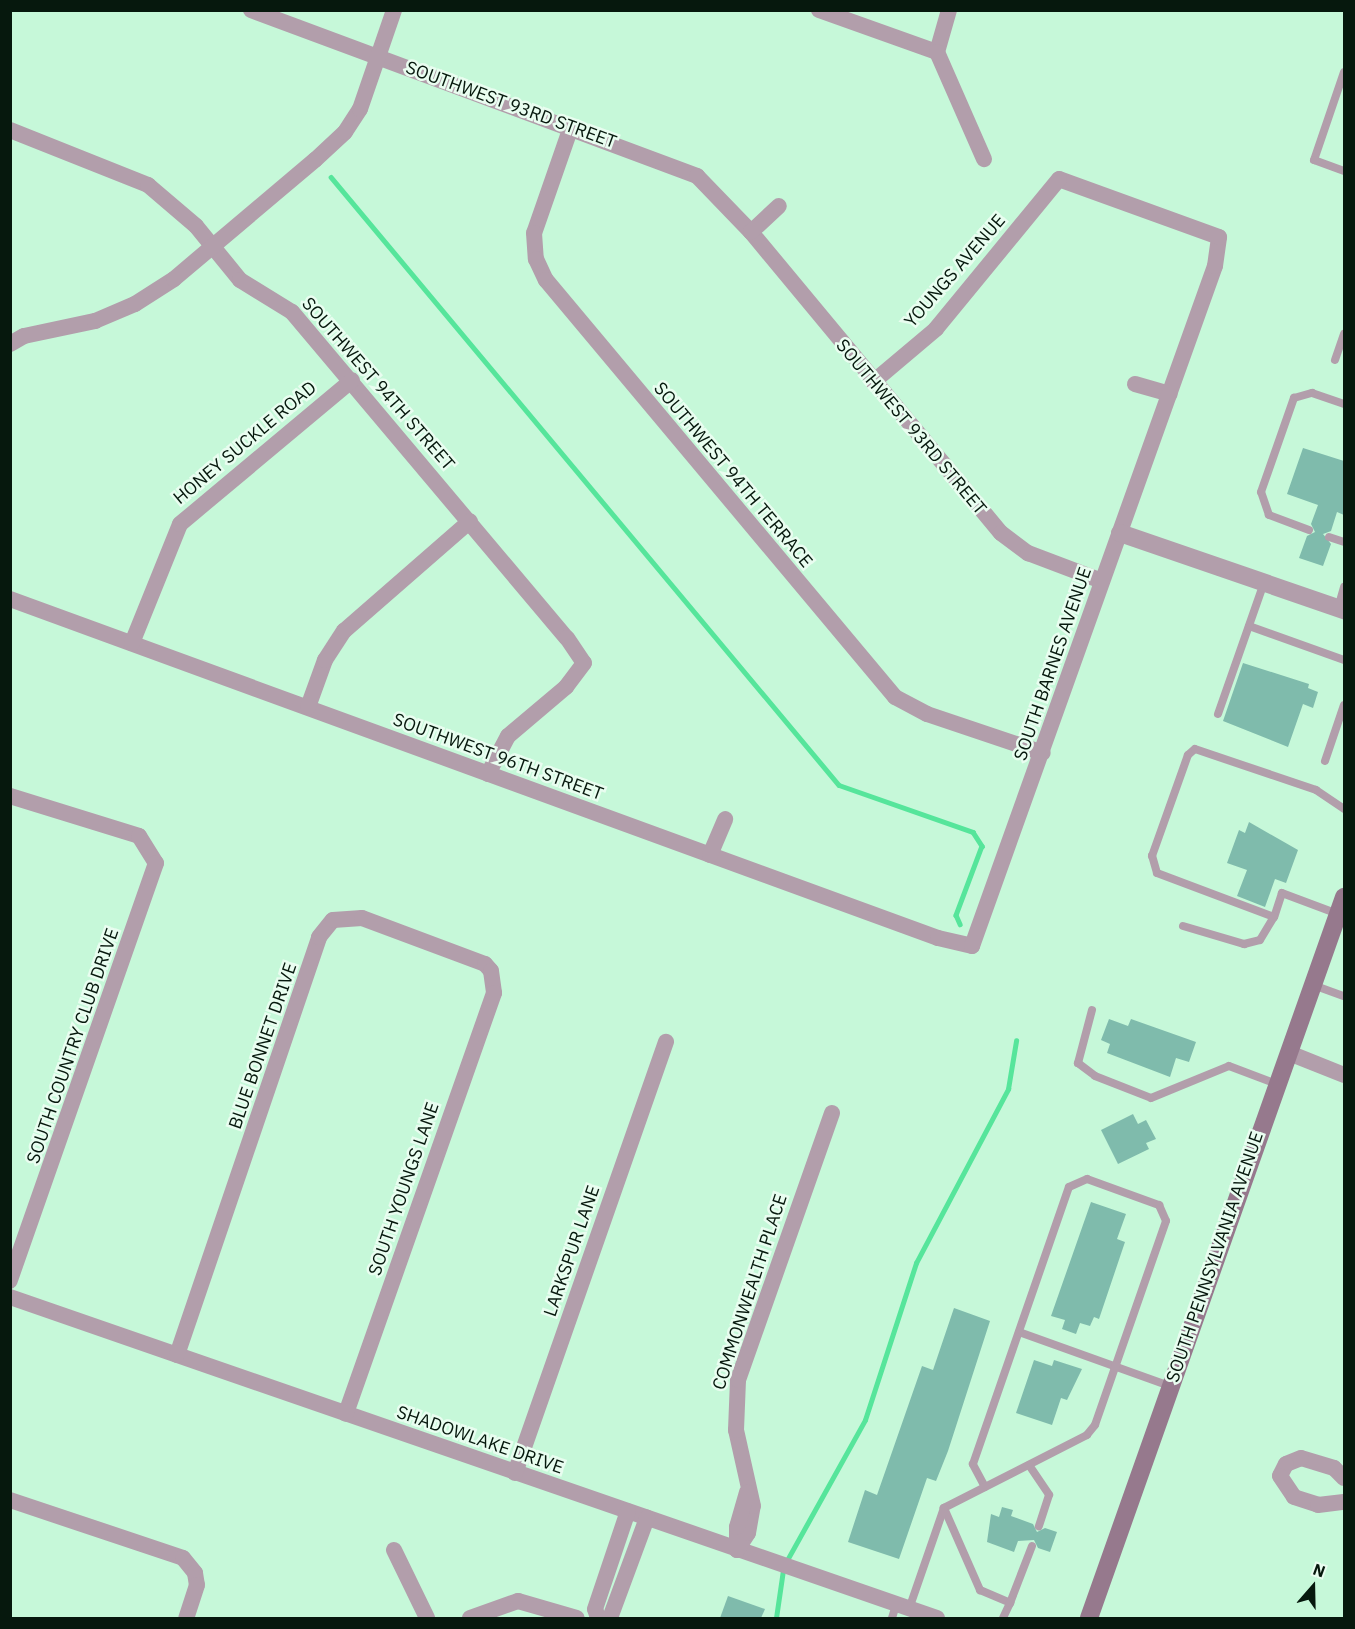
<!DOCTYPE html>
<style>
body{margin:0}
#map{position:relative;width:1355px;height:1629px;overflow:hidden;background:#c6f8d9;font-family:"IBM Plex Sans",sans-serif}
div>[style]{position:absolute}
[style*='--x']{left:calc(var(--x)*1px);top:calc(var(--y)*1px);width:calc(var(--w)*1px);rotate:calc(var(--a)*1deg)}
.stream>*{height:4.5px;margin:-2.25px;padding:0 2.25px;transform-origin:2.25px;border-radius:2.25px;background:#56e59b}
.building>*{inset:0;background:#7fbbac}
.service>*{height:8px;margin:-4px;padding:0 4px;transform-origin:4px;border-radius:4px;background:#b29eab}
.minor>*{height:16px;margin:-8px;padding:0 8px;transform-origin:8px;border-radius:8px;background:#b29eab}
.tertiary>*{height:18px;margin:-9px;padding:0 9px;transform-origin:9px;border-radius:9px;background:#b29eab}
.secondary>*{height:18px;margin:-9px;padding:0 9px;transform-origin:9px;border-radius:9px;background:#96798d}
span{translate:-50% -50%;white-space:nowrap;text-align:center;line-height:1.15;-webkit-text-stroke:5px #e9fdf0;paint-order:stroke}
.street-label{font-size:18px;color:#06180d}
.frame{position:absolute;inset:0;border:12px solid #06180d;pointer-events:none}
.north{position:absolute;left:1283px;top:1557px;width:60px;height:60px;-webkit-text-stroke:4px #e9fdf0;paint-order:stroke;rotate:20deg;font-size:16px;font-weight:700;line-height:24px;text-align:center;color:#06180d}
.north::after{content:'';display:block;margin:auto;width:21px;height:27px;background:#06180d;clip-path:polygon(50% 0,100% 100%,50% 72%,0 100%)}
</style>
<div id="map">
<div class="stream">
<div style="--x:331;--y:177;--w:792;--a:50.12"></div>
<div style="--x:839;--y:785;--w:142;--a:19.3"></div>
<div style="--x:973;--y:832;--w:17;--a:57"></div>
<div style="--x:982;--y:846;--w:74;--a:110.6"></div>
<div style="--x:956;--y:915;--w:10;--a:66"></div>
<div style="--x:786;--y:1562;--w:162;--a:-60.9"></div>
<div style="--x:865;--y:1420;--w:165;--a:-72"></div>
<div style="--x:916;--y:1263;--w:197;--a:-62.1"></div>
<div style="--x:1008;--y:1089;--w:49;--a:-80.5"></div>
<div style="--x:776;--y:1618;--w:49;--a:-81.7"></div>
</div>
<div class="building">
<div style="clip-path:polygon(1303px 448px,1344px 461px,1344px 515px,1337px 512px,1331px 531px,1323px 534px,1331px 544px,1323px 566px,1299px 558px,1307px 536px,1315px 532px,1311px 524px,1318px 505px,1287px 494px)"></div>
<div style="clip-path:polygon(1243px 663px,1309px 684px,1308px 688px,1318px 692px,1313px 708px,1303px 704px,1288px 747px,1223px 721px)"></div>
<div style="clip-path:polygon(1249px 822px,1298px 850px,1286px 883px,1275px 879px,1265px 907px,1237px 896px,1247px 870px,1227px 863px,1239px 830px,1245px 833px)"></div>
<div style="clip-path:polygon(1109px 1019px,1128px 1026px,1131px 1019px,1196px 1042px,1189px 1062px,1176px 1058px,1170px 1077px,1107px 1053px,1110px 1044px,1101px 1040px)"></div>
<div style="clip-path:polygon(1133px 1114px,1138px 1124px,1146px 1120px,1156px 1139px,1146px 1143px,1149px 1149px,1118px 1164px,1101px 1130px)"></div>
<div style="clip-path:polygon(1091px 1202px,1126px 1214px,1117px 1239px,1125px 1242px,1099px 1319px,1094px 1317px,1090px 1326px,1080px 1323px,1076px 1334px,1062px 1329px,1065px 1320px,1051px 1316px)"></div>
<div style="clip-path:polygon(954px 1308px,990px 1321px,948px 1451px,936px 1481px,927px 1478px,899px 1559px,848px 1542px,865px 1490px,877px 1495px,922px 1366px,933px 1370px)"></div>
<div style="clip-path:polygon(1034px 1360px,1052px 1366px,1054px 1360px,1082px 1369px,1067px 1400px,1061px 1398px,1052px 1425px,1016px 1413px)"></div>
<div style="clip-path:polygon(1002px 1507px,1013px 1510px,1011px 1516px,1033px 1524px,1037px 1532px,1045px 1528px,1057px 1532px,1050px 1552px,1038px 1548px,1034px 1540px,1018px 1541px,1014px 1552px,987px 1542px,991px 1514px,999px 1517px)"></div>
<div style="clip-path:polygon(728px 1596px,765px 1609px,761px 1618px,720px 1618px)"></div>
</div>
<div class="service">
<div style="--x:1344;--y:72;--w:93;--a:108.8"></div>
<div style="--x:1314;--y:160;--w:32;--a:20"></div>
<div style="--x:1335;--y:360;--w:28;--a:-71"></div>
<div style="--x:1309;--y:530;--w:43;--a:-159.4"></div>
<div style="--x:1269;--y:515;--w:24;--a:-109"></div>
<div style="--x:1261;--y:492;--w:100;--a:-70.7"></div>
<div style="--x:1294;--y:398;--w:19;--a:-16"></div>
<div style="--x:1312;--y:393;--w:34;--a:19"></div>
<div style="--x:1329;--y:537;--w:16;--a:18"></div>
<div style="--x:1338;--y:608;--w:22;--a:-74"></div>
<div style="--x:1249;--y:626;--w:101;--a:19.7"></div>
<div style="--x:1218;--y:714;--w:139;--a:-70.7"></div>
<div style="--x:1325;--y:761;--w:59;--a:-71.3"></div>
<div style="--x:1338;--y:914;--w:60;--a:-159.4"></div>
<div style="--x:1282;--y:893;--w:25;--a:108"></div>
<div style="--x:1274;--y:917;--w:125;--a:-159.4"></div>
<div style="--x:1157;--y:873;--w:18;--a:-106"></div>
<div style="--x:1152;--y:856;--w:107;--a:-70.4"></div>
<div style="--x:1188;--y:755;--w:9;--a:-41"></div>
<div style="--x:1195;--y:749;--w:128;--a:18.7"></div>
<div style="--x:1316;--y:790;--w:34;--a:34"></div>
<div style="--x:1183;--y:926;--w:64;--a:16.4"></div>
<div style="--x:1244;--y:944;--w:16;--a:-14"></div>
<div style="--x:1260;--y:940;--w:27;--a:-59"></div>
<div style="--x:1313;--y:985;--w:33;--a:20"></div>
<div style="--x:1092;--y:1010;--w:55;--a:104.8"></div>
<div style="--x:1078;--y:1063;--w:21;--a:37"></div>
<div style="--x:1095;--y:1076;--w:60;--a:21.4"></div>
<div style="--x:1151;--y:1098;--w:84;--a:-22.3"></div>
<div style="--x:1229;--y:1066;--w:51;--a:20.6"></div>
<div style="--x:1019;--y:1332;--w:160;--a:19.7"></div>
<div style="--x:1029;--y:1465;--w:36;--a:56"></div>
<div style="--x:1049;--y:1495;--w:33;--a:108"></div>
<div style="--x:985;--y:1487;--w:26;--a:-118"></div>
<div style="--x:973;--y:1464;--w:293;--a:-70.9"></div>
<div style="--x:1069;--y:1187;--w:20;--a:-24"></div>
<div style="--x:1087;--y:1179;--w:77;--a:19.9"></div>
<div style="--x:1159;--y:1205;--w:17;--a:66"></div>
<div style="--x:1166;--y:1221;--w:216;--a:109.2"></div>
<div style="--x:1095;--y:1425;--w:13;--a:129"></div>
<div style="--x:1087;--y:1435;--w:161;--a:153"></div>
<div style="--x:944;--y:1508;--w:90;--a:66.3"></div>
<div style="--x:980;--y:1590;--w:33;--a:23"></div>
<div style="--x:1010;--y:1603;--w:17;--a:115"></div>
<div style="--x:1010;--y:1603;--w:61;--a:-68.9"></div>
<div style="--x:909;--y:1609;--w:107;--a:-70.9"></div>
<div style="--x:892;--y:1618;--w:14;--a:-73"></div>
</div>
<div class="minor">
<div style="--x:251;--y:10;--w:476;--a:20.4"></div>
<div style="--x:697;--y:176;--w:78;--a:46"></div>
<div style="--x:751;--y:232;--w:391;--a:50.3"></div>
<div style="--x:1001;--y:533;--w:34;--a:37"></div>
<div style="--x:1028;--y:553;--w:79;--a:20.7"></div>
<div style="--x:819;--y:10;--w:125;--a:19.6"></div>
<div style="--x:949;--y:10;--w:44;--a:105.9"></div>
<div style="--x:937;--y:52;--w:117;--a:66.3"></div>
<div style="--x:571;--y:127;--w:112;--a:109.2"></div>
<div style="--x:534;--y:233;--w:26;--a:86"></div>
<div style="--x:536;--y:259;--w:23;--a:65"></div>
<div style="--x:546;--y:280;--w:544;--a:50.07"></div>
<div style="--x:895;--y:697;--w:36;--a:28"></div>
<div style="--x:927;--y:714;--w:122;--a:18.6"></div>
<div style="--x:10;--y:130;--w:149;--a:21.7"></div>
<div style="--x:148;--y:185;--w:63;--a:40.5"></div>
<div style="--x:196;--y:226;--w:70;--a:50.8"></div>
<div style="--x:240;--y:280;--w:61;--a:31.6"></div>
<div style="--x:292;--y:312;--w:426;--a:49.9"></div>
<div style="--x:567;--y:638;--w:30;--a:56"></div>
<div style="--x:584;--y:663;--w:30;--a:127"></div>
<div style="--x:566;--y:687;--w:76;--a:139.8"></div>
<div style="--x:508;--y:736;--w:43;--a:117.8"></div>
<div style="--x:751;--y:232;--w:38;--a:-43"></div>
<div style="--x:10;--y:344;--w:16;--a:-30"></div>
<div style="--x:24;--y:336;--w:73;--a:-11.9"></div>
<div style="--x:95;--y:321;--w:43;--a:-23"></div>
<div style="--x:135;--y:304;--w:46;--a:-32.7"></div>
<div style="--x:174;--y:279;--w:185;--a:-40.2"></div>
<div style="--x:315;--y:160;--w:41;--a:-43"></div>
<div style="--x:345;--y:132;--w:27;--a:-57"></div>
<div style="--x:360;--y:109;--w:105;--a:-71"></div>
<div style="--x:1135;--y:384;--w:36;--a:16"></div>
<div style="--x:10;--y:599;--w:988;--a:20.07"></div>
<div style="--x:938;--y:938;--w:35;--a:13"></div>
<div style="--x:972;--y:946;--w:722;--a:-70.34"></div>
<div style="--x:1215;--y:266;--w:29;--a:-82"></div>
<div style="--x:1219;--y:237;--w:170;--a:-160.1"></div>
<div style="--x:1059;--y:179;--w:194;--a:129.4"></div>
<div style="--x:936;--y:329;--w:82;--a:139.9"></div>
<div style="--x:132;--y:643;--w:128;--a:-68"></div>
<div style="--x:180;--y:524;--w:224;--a:-39.9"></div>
<div style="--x:308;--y:707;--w:50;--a:-70.1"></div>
<div style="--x:325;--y:660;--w:35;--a:-57"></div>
<div style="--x:344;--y:631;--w:167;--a:-41.1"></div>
<div style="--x:10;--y:796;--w:135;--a:17.2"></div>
<div style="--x:139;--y:836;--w:32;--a:58"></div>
<div style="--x:156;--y:863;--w:443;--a:109.3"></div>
<div style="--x:710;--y:855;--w:39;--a:-67"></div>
<div style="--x:1289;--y:1053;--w:59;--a:21.8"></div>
<div style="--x:10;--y:1297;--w:981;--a:19.1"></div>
<div style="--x:177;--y:1355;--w:441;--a:-71.2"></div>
<div style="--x:319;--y:937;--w:22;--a:-51"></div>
<div style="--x:333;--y:920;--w:29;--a:-4"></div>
<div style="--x:362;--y:918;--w:131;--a:20.5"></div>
<div style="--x:485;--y:964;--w:9;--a:49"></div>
<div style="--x:491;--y:971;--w:22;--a:82"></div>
<div style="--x:494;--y:993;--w:446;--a:109.4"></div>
<div style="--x:515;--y:1473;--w:457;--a:-70.7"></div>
<div style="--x:1344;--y:1478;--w:14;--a:-135"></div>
<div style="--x:1334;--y:1468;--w:34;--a:-163"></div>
<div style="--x:1301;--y:1458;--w:16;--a:158"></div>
<div style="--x:1286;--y:1464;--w:13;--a:117"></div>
<div style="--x:1280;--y:1476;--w:25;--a:56"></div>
<div style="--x:1294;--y:1497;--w:25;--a:18"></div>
<div style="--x:1318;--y:1505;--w:26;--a:-7"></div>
<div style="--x:10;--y:1500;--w:182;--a:18.5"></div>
<div style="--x:183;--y:1558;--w:19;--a:51"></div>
<div style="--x:195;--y:1573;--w:12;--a:81"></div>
<div style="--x:197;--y:1585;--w:35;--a:108"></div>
<div style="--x:394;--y:1550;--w:76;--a:64.1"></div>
<div style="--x:737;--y:1550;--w:20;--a:-57"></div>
<div style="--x:748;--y:1533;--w:27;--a:-80"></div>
<div style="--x:753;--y:1506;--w:78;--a:-102.6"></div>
<div style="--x:736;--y:1430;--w:50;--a:-87.7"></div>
<div style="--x:738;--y:1380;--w:283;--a:-70.6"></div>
<div style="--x:737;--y:1550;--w:23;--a:-90"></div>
<div style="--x:737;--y:1527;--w:36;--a:-74"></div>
<div style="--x:470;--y:1618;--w:51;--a:-19.5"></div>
<div style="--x:518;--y:1601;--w:61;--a:16.1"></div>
<div style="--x:598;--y:1618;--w:9;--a:-108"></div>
<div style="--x:595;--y:1609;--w:103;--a:-71.4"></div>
<div style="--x:610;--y:1618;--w:107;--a:-69.7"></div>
</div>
<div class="tertiary">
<div style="--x:1120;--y:533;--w:237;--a:19"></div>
</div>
<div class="secondary">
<div style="--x:1089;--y:1618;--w:765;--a:-70.52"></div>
</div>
<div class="street-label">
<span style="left:511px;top:105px;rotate:20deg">SOUTHWEST 93RD STREET</span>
<span style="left:955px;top:271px;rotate:-49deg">YOUNGS AVENUE</span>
<span style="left:378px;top:384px;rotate:49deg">SOUTHWEST 94TH STREET</span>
<span style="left:911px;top:427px;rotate:50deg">SOUTHWEST 93RD STREET</span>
<span style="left:245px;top:443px;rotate:-40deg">HONEY SUCKLE ROAD</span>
<span style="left:733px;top:475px;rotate:50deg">SOUTHWEST 94TH TERRACE</span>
<span style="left:1053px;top:664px;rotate:-71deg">SOUTH BARNES AVENUE</span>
<span style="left:498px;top:757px;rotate:20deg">SOUTHWEST 96TH STREET</span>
<span style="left:73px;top:1046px;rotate:-71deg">SOUTH COUNTRY CLUB DRIVE</span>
<span style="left:263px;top:1046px;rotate:-71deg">BLUE BONNET DRIVE</span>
<span style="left:404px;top:1189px;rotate:-71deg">SOUTH YOUNGS LANE</span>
<span style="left:572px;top:1251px;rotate:-71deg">LARKSPUR LANE</span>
<span style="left:1215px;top:1257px;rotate:-71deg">SOUTH PENNSYLVANIA AVENUE</span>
<span style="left:750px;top:1292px;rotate:-72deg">COMMONWEALTH PLACE</span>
<span style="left:480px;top:1440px;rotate:19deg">SHADOWLAKE DRIVE</span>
</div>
<div class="frame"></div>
<div class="north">N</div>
</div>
